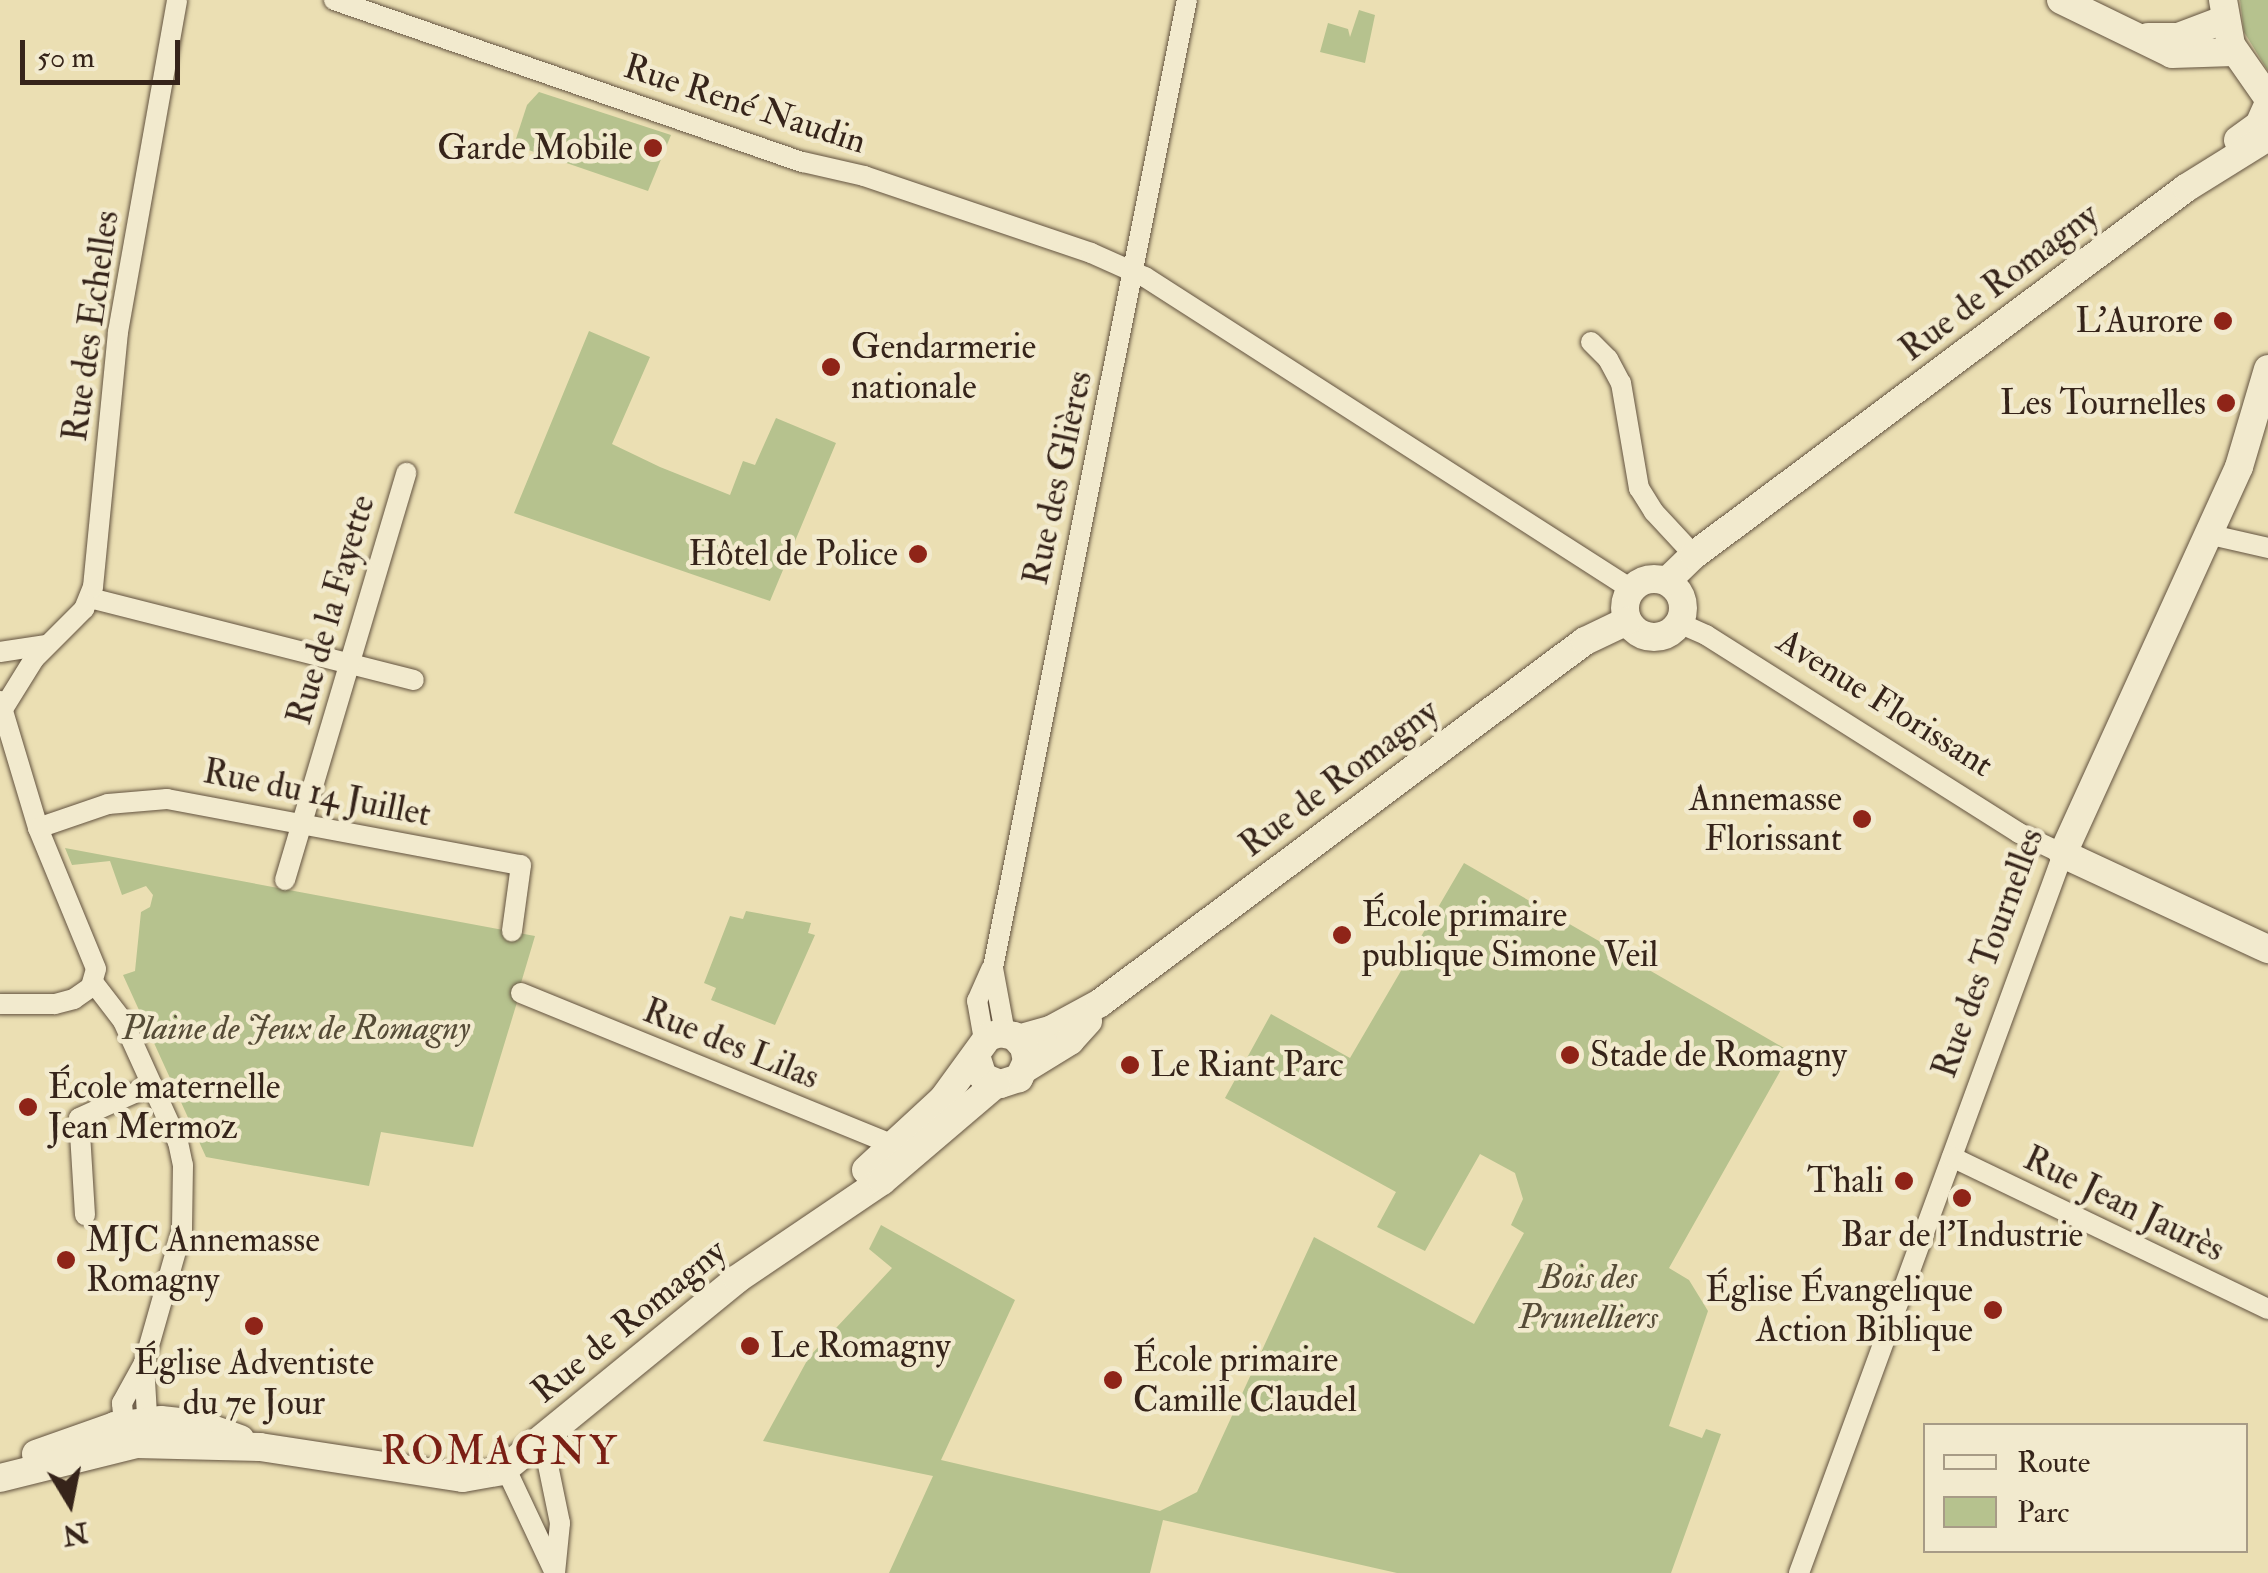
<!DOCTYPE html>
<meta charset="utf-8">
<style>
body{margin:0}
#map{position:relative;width:2268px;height:1573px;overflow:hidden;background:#ebdfb3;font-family:"IM FELL Double Pica",serif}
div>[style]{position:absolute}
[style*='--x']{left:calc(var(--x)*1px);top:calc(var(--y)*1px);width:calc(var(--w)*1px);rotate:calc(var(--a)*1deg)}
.green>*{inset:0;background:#b6c28e}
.roads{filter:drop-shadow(0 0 2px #635340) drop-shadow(0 0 2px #635340)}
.street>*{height:20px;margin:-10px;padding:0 10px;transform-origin:10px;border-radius:10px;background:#f2eace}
.secondary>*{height:28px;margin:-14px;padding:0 14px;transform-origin:14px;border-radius:14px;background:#f2eace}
.secondary>.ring{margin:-14px;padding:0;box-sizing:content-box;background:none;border:28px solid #f2eace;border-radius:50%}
.dots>*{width:28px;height:28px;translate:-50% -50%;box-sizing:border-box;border:5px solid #f2eace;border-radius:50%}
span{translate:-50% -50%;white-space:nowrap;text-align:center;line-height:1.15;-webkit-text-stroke:9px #f2eace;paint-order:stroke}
.street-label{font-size:35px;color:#36241a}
.poi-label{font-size:35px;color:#36241a}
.right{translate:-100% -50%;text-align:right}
.left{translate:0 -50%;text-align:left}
.park-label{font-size:35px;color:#564c37;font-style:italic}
.quarter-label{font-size:40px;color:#7a1f14;letter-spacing:2.5px}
.legend{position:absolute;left:1923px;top:1423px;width:325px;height:130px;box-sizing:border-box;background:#f2eace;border:2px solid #a79b86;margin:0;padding:12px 18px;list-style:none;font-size:30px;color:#36241a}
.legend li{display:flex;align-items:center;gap:20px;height:50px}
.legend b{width:50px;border:2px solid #a79b86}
.north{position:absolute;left:20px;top:1453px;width:100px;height:100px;-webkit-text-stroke:8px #f2eace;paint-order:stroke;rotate:170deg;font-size:28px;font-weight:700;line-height:40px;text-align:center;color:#36241a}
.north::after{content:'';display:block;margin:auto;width:35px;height:45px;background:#36241a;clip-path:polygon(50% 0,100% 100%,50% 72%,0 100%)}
.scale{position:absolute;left:20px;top:40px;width:160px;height:45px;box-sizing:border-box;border:5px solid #36241a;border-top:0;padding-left:12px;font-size:30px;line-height:35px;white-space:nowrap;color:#36241a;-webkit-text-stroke:8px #f2eace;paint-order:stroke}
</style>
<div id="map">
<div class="green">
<div style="clip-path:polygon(2240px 0,2268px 0,2268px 71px,2244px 32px)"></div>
<div style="clip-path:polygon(1359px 10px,1375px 15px,1365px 63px,1320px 52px,1328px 23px,1348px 29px,1350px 37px)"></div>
<div style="clip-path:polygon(539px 92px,671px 135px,648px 191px,514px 145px,527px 105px)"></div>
<div style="clip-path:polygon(589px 331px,650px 357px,612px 444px,660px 467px,730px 495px,743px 461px,755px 465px,776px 418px,836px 443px,770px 601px,514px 513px)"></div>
<div style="clip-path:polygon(65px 848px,535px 936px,521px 983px,513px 987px,512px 994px,518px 999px,473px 1147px,381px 1132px,369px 1186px,206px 1157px,123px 975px,135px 971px,141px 912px,150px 907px,153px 895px,146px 886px,122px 895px,110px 861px,72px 865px)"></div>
<div style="clip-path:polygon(1464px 863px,1791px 1052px,1669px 1268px,1689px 1280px,1708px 1311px,1669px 1426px,1702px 1438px,1706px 1429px,1721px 1434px,1671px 1573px,1397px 1573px,1163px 1520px,1150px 1573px,889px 1573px,933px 1476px,763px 1441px,809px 1357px,892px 1268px,869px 1249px,881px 1225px,1015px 1300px,941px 1460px,1160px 1511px,1197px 1492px,1314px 1237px,1474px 1324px,1524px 1233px,1511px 1225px,1523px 1199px,1515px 1173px,1480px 1154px,1425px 1251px,1377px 1227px,1396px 1192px,1225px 1098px,1271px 1014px,1350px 1058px)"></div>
<div style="clip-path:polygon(746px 911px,811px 923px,808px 933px,815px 935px,775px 1025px,711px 1000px,716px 988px,704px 983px,730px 916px,743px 919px)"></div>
</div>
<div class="roads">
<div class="street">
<div style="--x:334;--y:0;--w:496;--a:19.1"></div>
<div style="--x:803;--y:162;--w:63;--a:12.9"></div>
<div style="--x:864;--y:176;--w:240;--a:18.7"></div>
<div style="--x:1091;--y:253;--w:59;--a:24"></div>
<div style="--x:1145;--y:277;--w:578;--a:32.7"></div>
<div style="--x:1591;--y:342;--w:24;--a:45"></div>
<div style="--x:1608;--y:359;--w:27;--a:62"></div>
<div style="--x:1621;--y:383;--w:107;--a:80.3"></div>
<div style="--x:1639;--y:488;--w:28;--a:58"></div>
<div style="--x:1654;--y:512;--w:59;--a:47.1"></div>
<div style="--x:2207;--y:534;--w:63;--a:12.9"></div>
<div style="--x:90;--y:598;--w:334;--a:14.2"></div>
<div style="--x:1679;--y:623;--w:30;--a:24"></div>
<div style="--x:1706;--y:635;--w:370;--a:32.3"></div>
<div style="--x:2019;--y:833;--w:49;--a:25.5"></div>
<div style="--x:2063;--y:854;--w:766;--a:110.16"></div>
<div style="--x:0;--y:652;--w:47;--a:-8.7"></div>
<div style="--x:0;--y:701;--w:133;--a:73.3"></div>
<div style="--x:38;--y:828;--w:152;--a:67.6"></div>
<div style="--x:96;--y:969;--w:19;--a:106"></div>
<div style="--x:91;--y:987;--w:21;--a:145"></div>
<div style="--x:74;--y:999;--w:20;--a:165"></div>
<div style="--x:55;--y:1004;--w:55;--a:180"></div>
<div style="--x:3;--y:709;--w:59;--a:-58.2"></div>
<div style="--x:34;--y:659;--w:71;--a:-45"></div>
<div style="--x:84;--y:609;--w:24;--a:-68"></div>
<div style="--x:93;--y:587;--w:256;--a:-84.4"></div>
<div style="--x:118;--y:332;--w:337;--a:-79.9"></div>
<div style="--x:38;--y:828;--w:74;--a:-18.9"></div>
<div style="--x:108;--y:804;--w:59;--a:-4.8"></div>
<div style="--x:167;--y:799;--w:360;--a:10.6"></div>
<div style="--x:521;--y:865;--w:67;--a:97.8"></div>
<div style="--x:285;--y:880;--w:425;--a:-73.4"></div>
<div style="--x:93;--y:982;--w:49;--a:52.4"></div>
<div style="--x:123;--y:1021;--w:133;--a:65.6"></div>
<div style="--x:178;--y:1142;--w:24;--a:78"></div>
<div style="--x:183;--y:1165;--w:65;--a:90.9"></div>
<div style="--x:182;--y:1230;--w:138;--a:105.9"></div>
<div style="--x:144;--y:1363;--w:46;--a:118.8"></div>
<div style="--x:122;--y:1403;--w:35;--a:85"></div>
<div style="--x:521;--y:993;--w:413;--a:22.2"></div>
<div style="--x:1005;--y:1033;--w:66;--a:-100.5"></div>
<div style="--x:993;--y:968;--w:987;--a:-78.67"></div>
<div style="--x:984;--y:1040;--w:40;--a:-100"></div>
<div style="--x:977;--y:1001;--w:34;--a:-66"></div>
<div style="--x:1952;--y:1157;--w:351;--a:25.7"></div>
<div style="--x:85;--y:1215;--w:97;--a:-93.5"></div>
<div style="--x:79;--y:1118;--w:80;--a:-24.3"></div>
<div style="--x:144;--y:1363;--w:69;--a:86.7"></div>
<div style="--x:543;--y:1441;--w:84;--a:78.3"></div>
<div style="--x:560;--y:1523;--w:50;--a:95.7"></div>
<div style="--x:506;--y:1469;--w:115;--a:64.8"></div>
</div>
<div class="secondary">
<div style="--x:2061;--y:0;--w:123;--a:25.9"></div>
<div style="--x:2172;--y:54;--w:62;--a:-1.8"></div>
<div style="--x:2223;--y:0;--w:46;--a:79.9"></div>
<div style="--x:2231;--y:45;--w:65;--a:55.1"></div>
<div style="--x:2148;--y:37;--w:30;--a:0"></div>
<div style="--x:2178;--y:37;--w:48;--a:-20.7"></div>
<div style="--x:2238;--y:140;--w:26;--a:-36"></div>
<div style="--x:2259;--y:125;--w:22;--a:-66"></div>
<div style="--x:2268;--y:369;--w:102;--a:106.5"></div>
<div style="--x:2239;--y:467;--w:425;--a:114.5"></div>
<div style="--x:2063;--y:854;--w:226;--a:24.9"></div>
<div class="ring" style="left:1625px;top:579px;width:30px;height:30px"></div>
<div style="--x:1667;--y:581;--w:37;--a:-44"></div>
<div style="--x:1694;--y:555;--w:614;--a:-36.72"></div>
<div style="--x:2186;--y:188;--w:97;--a:-31.9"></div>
<div style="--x:1018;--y:1039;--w:35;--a:-16"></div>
<div style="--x:1052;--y:1029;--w:55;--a:-28.4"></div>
<div style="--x:1100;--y:1003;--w:605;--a:-36.74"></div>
<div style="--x:1585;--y:641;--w:47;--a:-25.5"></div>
<div style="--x:1026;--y:1068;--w:52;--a:-31.5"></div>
<div style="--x:1070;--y:1041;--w:27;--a:-48"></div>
<div style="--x:866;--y:1170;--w:105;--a:-42.7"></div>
<div style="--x:943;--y:1099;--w:77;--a:-54"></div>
<div style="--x:988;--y:1037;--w:13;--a:-18"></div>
<div style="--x:1000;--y:1033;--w:14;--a:12"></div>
<div style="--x:1014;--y:1036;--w:15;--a:48"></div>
<div style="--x:1024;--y:1047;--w:14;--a:78"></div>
<div style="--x:1027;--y:1061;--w:19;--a:115"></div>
<div style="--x:1019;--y:1078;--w:20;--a:162"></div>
<div style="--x:1000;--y:1084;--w:18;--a:-158"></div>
<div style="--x:983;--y:1077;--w:22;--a:-108"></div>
<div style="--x:36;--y:1454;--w:84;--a:-19.5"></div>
<div style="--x:115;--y:1426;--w:46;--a:-7.4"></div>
<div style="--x:161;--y:1420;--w:37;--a:6"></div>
<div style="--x:198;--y:1424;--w:45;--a:19.7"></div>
<div style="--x:0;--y:1478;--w:140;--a:-14"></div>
<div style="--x:136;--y:1444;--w:124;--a:1.4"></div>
<div style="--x:260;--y:1447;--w:205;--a:8.7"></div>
<div style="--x:463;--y:1478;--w:40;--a:-10"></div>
<div style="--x:502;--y:1471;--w:303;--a:-39.2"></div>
<div style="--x:737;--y:1279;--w:175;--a:-34.1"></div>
<div style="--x:882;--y:1181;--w:150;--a:-40.4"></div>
</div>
</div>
<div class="dots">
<div style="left:653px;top:148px;background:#8f2418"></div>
<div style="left:2223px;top:321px;background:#8f2418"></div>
<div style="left:831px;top:367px;background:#8f2418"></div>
<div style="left:2226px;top:403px;background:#8f2418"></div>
<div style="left:918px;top:554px;background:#8f2418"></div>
<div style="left:1862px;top:819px;background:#8f2418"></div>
<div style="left:1342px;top:935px;background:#8f2418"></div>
<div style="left:1570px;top:1055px;background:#8f2418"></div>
<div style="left:1130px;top:1065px;background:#8f2418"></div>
<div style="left:28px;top:1107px;background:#8f2418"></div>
<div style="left:1904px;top:1181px;background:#8f2418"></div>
<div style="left:1962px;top:1198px;background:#8f2418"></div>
<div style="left:66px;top:1260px;background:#8f2418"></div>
<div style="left:1993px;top:1310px;background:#8f2418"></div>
<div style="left:254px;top:1326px;background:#8f2418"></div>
<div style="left:750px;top:1346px;background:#8f2418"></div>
<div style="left:1113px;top:1380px;background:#8f2418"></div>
</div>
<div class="street-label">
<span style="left:745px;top:104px;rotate:18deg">Rue René Naudin</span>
<span style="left:1999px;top:282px;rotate:-37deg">Rue de Romagny</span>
<span style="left:91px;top:326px;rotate:-82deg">Rue des Echelles</span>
<span style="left:1058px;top:478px;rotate:-78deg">Rue des Glières</span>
<span style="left:331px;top:610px;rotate:-74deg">Rue de la Fayette</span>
<span style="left:1885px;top:703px;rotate:32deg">Avenue Florissant</span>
<span style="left:1339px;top:778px;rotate:-37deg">Rue de Romagny</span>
<span style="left:317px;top:793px;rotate:11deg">Rue du 14 Juillet</span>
<span style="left:1988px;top:953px;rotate:-70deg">Rue des Tournelles</span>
<span style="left:731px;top:1044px;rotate:22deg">Rue des Lilas</span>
<span style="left:2124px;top:1204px;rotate:26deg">Rue Jean Jaurès</span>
<span style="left:629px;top:1321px;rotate:-39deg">Rue de Romagny</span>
</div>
<div class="poi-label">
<span class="right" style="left:633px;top:148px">Garde Mobile</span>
<span class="right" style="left:2203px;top:321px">L'Aurore</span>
<span class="left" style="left:851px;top:367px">Gendarmerie<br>nationale</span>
<span class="right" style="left:2206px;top:403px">Les Tournelles</span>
<span class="right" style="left:898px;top:554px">Hôtel de Police</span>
<span class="right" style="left:1842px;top:819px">Annemasse<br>Florissant</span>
<span class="left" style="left:1362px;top:935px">École primaire<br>publique Simone Veil</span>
<span class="left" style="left:1590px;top:1055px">Stade de Romagny</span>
<span class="left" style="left:1150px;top:1065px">Le Riant Parc</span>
<span class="left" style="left:48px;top:1107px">École maternelle<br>Jean Mermoz</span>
<span class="right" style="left:1884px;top:1181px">Thali</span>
<span style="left:1962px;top:1235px">Bar de l'Industrie</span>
<span class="left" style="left:86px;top:1260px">MJC Annemasse<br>Romagny</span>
<span class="right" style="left:1973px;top:1310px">Église Évangelique<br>Action Biblique</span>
<span class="left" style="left:770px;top:1346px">Le Romagny</span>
<span class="left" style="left:1133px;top:1380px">École primaire<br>Camille Claudel</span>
<span style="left:254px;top:1383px">Église Adventiste<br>du 7e Jour</span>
</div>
<div class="park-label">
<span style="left:296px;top:1028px">Plaine de Jeux de Romagny</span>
<span style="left:1588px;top:1297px">Bois des<br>Prunelliers</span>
</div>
<div class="quarter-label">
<span style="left:500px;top:1452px">ROMAGNY</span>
</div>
<ul class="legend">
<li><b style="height:12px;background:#f2eace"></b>Route</li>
<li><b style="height:28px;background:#b6c28e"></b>Parc</li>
</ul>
<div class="north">N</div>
<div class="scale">50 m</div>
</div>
